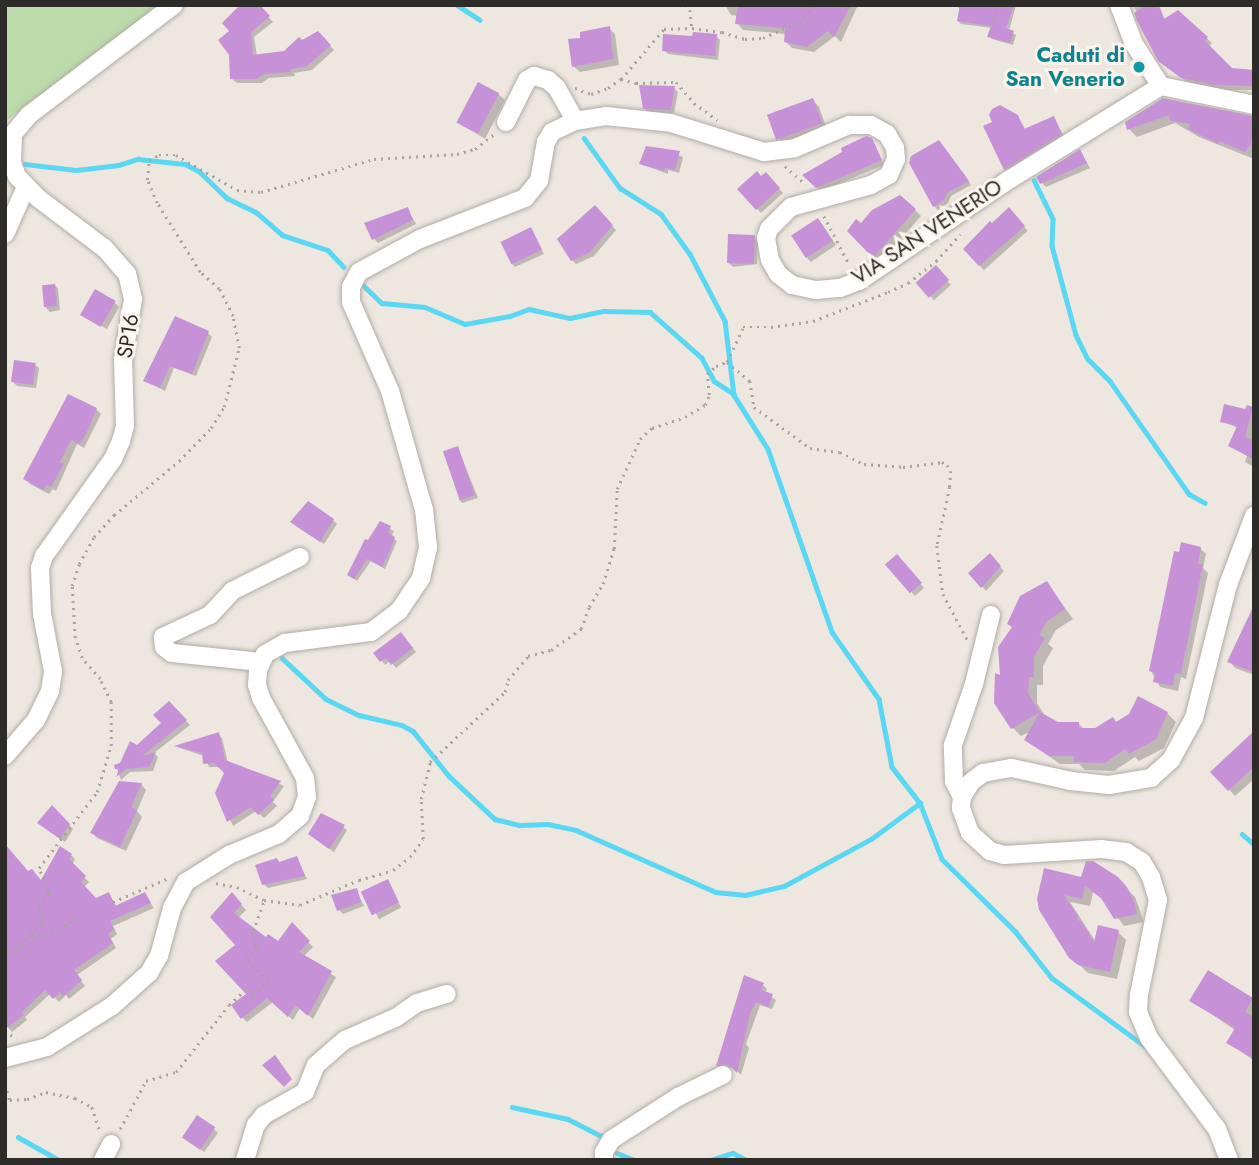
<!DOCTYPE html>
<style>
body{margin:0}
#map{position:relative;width:1259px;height:1165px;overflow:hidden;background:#ede7e0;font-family:Jost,sans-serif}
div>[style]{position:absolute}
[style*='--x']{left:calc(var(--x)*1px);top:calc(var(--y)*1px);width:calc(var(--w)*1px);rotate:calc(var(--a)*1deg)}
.green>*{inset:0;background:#bbdbaa}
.shadow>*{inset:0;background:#0003;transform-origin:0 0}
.stream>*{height:4.5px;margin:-2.25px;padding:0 2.25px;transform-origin:2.25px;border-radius:2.25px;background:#59d7f3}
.building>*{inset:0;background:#c791d8;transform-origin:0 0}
.path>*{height:2.5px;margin-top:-1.25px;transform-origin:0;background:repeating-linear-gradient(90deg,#a8a49e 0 2px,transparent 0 7px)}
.roads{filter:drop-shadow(0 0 2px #b1aca5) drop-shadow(0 0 2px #b1aca5)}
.minor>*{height:18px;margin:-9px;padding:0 9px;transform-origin:9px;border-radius:9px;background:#fff}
.dots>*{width:19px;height:19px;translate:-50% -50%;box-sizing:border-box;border:4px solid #faf4ed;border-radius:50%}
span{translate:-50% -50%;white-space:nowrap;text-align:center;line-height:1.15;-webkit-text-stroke:6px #faf4ed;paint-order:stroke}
.culture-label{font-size:21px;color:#0d838f;font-weight:700}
.right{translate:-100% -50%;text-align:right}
.street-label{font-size:21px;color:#2e2c29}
.frame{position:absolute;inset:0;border:7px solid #2e2c29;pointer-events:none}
</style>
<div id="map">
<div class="green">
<div style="clip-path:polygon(5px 5px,160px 5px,5px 122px)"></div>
</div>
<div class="shadow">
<div style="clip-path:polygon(725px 5px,858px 5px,841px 42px,835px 36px,814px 52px,792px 48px,786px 42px,787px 34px,743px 30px,737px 23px,738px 16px,731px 15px)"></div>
<div style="clip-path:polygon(953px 5px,1016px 5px,1009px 31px,1016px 35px,1013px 45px,992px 39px,989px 36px,992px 28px,961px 24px,958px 21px,961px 9px)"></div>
<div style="clip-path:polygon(1133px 5px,1159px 5px,1165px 20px,1178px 12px,1212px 43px,1208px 47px,1232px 70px,1254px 72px,1254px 90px,1222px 90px,1188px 83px,1162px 60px)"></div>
<div style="clip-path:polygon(258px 6px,273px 22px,254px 37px,257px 56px,285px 53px,318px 33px,334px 50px,312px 70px,294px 73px,295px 76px,269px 78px,262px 83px,237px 83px,232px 79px)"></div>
<div style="clip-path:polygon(609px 28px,615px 34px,619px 65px,580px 72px,573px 66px,582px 39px)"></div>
<div style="clip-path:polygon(716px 36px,720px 40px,718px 60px,668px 54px,664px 50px,694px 38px)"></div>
<div style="clip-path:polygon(674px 88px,678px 92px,674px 113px,648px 112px,644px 108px)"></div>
<div style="clip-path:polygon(498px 94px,505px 100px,485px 139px,459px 122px)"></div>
<div style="clip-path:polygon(813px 100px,819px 107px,827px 129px,783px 143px,777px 136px)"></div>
<div style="clip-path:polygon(1163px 100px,1254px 117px,1254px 159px,1199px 137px,1175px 123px,1137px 137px,1129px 129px)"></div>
<div style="clip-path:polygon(1017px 116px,1026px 130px,1053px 118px,1066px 139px,1010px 174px,1005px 169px)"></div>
<div style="clip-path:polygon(871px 140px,884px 165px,821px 191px,805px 175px)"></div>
<div style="clip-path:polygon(662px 148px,683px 157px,679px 173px,668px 170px,668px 174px,641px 164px)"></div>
<div style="clip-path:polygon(1080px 151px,1090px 168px,1046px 187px,1042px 183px,1038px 177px)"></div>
<div style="clip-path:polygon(962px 171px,971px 185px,951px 196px,948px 203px,938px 210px,934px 206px)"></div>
<div style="clip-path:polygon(766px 174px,783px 193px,761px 213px,739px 190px)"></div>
<div style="clip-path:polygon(595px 208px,616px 230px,594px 256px,576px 264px,572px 260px)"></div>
<div style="clip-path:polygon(407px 209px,416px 224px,378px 243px,374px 239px)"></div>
<div style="clip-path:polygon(915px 210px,921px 216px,880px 263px,849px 231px)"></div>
<div style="left:1009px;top:210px;width:28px;height:59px;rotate:48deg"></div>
<div style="clip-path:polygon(822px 224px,836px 245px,811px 262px,807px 258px)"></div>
<div style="clip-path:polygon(530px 229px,544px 254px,515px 267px,511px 263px)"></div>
<div style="clip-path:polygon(754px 237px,758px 241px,757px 264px,733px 267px,729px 263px)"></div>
<div style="left:935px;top:267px;width:24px;height:23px;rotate:48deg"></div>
<div style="clip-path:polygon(55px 285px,58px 289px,60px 310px,50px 312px,46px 308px)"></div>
<div style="clip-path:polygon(115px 303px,119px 307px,107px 329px,82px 315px)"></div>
<div style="clip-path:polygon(208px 333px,212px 337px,196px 376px,174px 368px,165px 391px,145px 380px)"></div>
<div style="clip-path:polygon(35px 365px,39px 368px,36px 388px,17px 386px,13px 382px)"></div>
<div style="clip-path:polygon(1226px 406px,1254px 412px,1254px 467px,1245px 462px,1247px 456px,1230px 446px,1238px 428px,1222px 421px)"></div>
<div style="clip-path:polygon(96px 409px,101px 414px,84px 448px,77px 444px,56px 491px,53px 489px,49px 494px,30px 484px,25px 478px)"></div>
<div style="clip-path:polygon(458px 448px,478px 498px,462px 503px,459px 499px)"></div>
<div style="clip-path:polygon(333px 520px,337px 524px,324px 544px,296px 526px)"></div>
<div style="clip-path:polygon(381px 524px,394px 531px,391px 537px,397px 541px,385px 569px,371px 561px,357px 581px,349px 575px)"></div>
<div style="clip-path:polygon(1200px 548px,1206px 554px,1203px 568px,1208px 573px,1186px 679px,1181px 677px,1178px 691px,1160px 687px,1151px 671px,1181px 554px)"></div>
<div style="clip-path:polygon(990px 556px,1004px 571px,986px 591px,970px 573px)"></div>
<div style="clip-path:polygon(901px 560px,924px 588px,915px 596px,888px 565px)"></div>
<div style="clip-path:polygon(1047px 583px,1073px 619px,1056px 630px,1048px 644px,1053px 648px,1043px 666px,1043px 685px,1037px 685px,1037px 703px,1045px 716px,1057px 724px,1079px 724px,1085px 730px,1095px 730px,1167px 713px,1176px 722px,1164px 748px,1139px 761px,1135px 757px,1114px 771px,1085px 770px,1079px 764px,1060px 764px,1026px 740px,1032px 731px,1021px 736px,1012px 727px,1002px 677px)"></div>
<div style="clip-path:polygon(1254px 609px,1254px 675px,1235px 668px,1229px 661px)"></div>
<div style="clip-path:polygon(405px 638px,416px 652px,396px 668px,390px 661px,385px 665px,382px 661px)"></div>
<div style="clip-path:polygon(169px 704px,190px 725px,154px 753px,158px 757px,153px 771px,130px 772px,121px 780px,117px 769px,163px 723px)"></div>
<div style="clip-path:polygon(1254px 733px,1254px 779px,1235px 796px,1213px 772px)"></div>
<div style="clip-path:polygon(218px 734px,222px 738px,228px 763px,284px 786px,273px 802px,277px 806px,264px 818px,256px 811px,233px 826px,217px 793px,226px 773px,220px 767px,209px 767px,204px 756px,177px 747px)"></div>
<div style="clip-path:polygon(141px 784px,146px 790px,137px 811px,142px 817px,126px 851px,97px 838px,92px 833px)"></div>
<div style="clip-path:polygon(52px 807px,73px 829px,65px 842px,44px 827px)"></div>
<div style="clip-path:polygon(343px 827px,347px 830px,334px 852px,314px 838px)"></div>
<div style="clip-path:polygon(71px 855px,75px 859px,72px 865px,89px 882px,84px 887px,96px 900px,109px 894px,117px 907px,144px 894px,154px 908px,113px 926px,117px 934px,111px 939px,116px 948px,77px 975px,85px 986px,69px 999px,66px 995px,59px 1002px,51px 993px,25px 1017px,27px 1020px,12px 1032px,5px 1024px,28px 873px,42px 882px)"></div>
<div style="clip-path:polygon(297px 858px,307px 879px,268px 888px,264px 884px,277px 860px,280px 863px)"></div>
<div style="clip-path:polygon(1046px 870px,1126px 888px,1135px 897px,1144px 922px,1124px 926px,1105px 901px,1093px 892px,1090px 906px,1070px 902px,1096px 942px,1118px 932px,1126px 940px,1117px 979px,1088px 973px,1071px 957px)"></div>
<div style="left:387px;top:881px;width:30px;height:25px;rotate:62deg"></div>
<div style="clip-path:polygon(356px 890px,364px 906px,343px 914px,339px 910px)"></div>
<div style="clip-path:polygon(232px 895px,246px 910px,238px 918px,266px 939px,279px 944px,292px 925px,313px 947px,303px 957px,336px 977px,313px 1019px,300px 1008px,293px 1020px,273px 1002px,247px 1022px,242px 1017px,249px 994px,237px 945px)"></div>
<div style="clip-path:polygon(763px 985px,767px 989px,765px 993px,776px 1000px,772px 1009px,760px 1005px,746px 1044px,749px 1048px,741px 1075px,734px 1068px,722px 1069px,718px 1065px)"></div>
<div style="clip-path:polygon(1252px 999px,1254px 1001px,1254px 1061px,1229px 1042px,1236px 1031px,1192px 1000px)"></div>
<div style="clip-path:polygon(214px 1129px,218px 1133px,204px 1152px,184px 1137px)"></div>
</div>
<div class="stream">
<div style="--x:457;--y:5;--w:27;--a:33"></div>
<div style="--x:584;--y:138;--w:62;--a:54.2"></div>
<div style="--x:620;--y:188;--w:49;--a:32.4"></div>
<div style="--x:661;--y:214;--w:49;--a:54.1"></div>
<div style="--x:690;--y:254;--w:76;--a:62.4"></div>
<div style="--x:725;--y:321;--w:75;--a:83.1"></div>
<div style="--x:734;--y:395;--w:64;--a:57.8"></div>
<div style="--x:768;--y:449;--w:194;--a:70.7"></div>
<div style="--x:832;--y:632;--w:82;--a:55"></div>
<div style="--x:879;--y:699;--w:69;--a:79.2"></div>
<div style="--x:892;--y:767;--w:46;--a:52.1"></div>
<div style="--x:920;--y:803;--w:60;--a:68.6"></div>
<div style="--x:942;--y:859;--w:103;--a:44.6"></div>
<div style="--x:1015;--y:931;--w:60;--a:51.8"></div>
<div style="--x:1052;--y:978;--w:115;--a:36.2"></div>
<div style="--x:25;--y:164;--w:51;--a:6.7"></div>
<div style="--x:76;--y:170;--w:43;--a:-6.6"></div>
<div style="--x:119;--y:165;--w:20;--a:-18"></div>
<div style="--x:138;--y:159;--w:47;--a:6.1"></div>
<div style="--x:185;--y:164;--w:16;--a:27"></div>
<div style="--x:199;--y:171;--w:39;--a:44"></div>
<div style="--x:227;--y:198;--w:32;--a:26"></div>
<div style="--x:256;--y:212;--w:35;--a:41"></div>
<div style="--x:282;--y:235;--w:48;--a:18.1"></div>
<div style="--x:328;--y:250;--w:23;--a:47"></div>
<div style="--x:1034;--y:180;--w:43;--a:64"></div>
<div style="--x:1053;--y:219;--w:27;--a:92"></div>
<div style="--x:1052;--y:246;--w:92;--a:74.9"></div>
<div style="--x:1076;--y:335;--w:25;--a:64"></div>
<div style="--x:1087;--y:358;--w:33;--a:45"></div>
<div style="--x:1110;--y:381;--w:138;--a:55"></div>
<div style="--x:1189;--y:494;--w:18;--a:29"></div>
<div style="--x:361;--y:283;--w:29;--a:44"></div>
<div style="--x:382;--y:303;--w:43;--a:5.3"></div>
<div style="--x:425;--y:307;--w:43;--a:23"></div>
<div style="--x:465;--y:324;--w:46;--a:-10.1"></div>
<div style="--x:510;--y:316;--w:20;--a:-20"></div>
<div style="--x:529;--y:309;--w:42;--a:12.4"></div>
<div style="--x:570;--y:318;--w:34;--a:-12"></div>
<div style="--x:603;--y:311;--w:47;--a:1.2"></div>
<div style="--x:650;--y:312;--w:69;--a:41.5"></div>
<div style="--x:702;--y:358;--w:26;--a:62"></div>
<div style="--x:714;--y:381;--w:24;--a:33"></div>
<div style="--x:282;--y:658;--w:60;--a:43"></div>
<div style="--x:326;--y:699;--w:37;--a:26"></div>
<div style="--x:359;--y:715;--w:44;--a:13.1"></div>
<div style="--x:402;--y:725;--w:13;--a:29"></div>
<div style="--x:413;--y:731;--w:58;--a:51.3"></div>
<div style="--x:449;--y:776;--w:63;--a:43.1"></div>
<div style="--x:495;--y:819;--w:25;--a:14"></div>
<div style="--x:519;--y:825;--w:29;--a:-2"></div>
<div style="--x:548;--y:824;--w:29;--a:12"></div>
<div style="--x:576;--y:830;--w:153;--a:23.9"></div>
<div style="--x:716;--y:892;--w:29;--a:6"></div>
<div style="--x:745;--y:895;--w:40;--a:-13"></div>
<div style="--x:784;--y:886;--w:99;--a:-28.4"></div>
<div style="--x:871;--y:839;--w:61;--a:-36.3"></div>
<div style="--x:1242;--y:834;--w:16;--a:40"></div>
<div style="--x:512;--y:1107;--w:57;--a:12.1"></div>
<div style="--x:568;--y:1119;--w:37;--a:27"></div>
<div style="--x:18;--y:1137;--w:47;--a:29.3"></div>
<div style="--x:617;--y:1153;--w:18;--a:22"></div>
<div style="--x:711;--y:1160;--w:23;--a:-18"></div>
<div style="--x:733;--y:1153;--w:16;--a:27"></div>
</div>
<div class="building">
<div style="clip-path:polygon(240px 5px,260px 5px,270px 16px,251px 32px,253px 55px,284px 51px,299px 37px,302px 40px,318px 31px,331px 45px,307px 66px,291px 69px,291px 72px,264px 74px,256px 79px,230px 79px,229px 55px,218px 40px,229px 31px,222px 23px)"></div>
<div style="clip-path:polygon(738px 5px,851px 5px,834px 37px,828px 31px,807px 47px,784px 42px,785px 28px,735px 24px)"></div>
<div style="clip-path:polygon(960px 5px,1014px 5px,1006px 28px,1014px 31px,1010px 43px,987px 37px,991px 26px,957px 21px)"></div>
<div style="clip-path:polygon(1147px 5px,1158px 5px,1164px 19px,1178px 10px,1208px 37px,1205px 41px,1232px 68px,1254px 70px,1254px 86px,1215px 85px,1181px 78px,1158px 61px,1137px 21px,1134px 13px)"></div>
<div style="clip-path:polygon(610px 26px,613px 59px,572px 67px,568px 39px,580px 38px,580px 32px)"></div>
<div style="clip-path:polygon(693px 32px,717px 34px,715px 56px,662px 51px,663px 34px,692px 36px)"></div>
<div style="left:478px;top:82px;width:24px;height:46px;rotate:28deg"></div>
<div style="clip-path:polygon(639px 85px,675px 86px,671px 110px,643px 109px)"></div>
<div style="left:813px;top:98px;width:27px;height:49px;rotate:70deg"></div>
<div style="clip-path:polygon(1163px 98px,1254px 116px,1251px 144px,1245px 152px,1219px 141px,1218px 144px,1188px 129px,1190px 124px,1170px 121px,1169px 115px,1127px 130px,1125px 122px)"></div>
<div style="clip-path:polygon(1000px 105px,1018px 115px,1024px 129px,1054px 116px,1062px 134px,1004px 170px,983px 126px,992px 122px,989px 115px,992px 109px)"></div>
<div style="clip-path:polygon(866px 136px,872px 138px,882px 160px,816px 188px,802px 175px,842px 152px,841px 148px)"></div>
<div style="clip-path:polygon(939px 140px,969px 181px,947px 193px,944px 200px,933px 207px,909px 163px,911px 156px)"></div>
<div style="clip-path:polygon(646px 146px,680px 151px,675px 170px,665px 168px,664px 171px,639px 164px)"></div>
<div style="clip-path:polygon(1080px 149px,1087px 163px,1040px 184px,1036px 177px)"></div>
<div style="clip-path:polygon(757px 171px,761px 176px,766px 172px,780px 188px,756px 210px,737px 189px)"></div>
<div style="clip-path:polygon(900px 195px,916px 209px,873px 258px,847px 231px,856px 219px,861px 223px,872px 210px)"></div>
<div style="clip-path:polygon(595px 205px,613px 225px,590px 252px,571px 261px,557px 239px)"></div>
<div style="clip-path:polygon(408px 207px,413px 220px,372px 240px,364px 223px)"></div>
<div style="clip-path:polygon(1009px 207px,1025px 226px,979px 266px,963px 249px,990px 221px,992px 223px)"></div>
<div style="left:818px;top:218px;width:27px;height:32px;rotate:57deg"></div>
<div style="left:531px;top:227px;width:25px;height:34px;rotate:64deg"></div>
<div style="left:728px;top:234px;width:27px;height:29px;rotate:2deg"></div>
<div style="left:936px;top:265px;width:20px;height:27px;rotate:49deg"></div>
<div style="left:55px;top:284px;width:22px;height:13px;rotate:85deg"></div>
<div style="left:95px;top:289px;width:24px;height:30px;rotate:30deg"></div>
<div style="clip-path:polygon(175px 316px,209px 331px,192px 374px,170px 366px,160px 388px,143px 381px)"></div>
<div style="left:14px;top:360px;width:22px;height:22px;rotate:8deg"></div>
<div style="clip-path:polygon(68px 394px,97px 408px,85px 436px,79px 444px,71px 440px,60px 462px,64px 464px,51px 487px,47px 485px,43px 490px,23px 479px)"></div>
<div style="clip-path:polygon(1224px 404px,1245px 409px,1247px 405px,1253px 407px,1245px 437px,1254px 440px,1254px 459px,1228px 446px,1237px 426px,1220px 422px)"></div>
<div style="left:458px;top:446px;width:52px;height:16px;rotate:71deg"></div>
<div style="clip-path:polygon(308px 501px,334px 519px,320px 542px,290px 522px)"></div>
<div style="clip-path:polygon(380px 521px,391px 526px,388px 533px,395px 537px,390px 551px,382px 567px,367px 559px,354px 579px,347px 575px,365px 539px,368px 540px)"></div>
<div style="clip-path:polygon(1181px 542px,1201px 547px,1198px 564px,1203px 565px,1181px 674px,1175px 673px,1173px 686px,1153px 682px,1155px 673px,1149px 671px,1174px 551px,1179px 552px)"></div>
<div style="clip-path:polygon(990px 553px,1001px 566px,981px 588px,968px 573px)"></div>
<div style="left:897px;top:554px;width:38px;height:16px;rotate:49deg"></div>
<div style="clip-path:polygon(1047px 581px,1065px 609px,1047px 621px,1039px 635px,1045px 638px,1034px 656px,1034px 677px,1029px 677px,1028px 693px,1040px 712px,1011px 729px,994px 703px,995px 673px,1000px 675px,998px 647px,1012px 627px,1007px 624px,1020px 596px)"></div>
<div style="clip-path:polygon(1254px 605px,1254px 672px,1227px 662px)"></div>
<div style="clip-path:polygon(401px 632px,413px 648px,391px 665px,386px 658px,380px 662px,373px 653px)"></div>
<div style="clip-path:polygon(1138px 696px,1168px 712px,1156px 739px,1129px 754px,1125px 749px,1105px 763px,1074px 762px,1074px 756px,1049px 756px,1024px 740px,1040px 712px,1058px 722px,1079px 722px,1079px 728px,1095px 728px,1113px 717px,1116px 722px,1129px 714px)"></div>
<div style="clip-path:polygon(169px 701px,187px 720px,142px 756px,156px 752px,149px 767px,126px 769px,116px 777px,119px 769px,115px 769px,114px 765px,120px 763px,130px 741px,137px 745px,161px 723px,153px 715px)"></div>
<div style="clip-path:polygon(1254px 731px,1254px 767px,1228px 791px,1210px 772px)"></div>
<div style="clip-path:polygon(219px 732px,225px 760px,281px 781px,270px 796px,274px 800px,258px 815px,251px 807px,227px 822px,215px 793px,224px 773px,214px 763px,203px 764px,202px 753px,174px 746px)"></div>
<div style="clip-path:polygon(119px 781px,142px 783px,131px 807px,137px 810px,120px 847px,90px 833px)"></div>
<div style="clip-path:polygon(52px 805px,70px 824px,60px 839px,37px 823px)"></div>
<div style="clip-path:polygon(321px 813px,345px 825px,329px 849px,308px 834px)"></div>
<div style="clip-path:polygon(5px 844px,28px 871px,32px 869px,41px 880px,60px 846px,72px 854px,69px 859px,86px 876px,81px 882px,96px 898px,109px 892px,115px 906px,145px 892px,151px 903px,110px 921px,114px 929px,108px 934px,113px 943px,74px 970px,82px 980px,64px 996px,60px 992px,53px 999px,45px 990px,22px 1012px,24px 1015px,5px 1029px)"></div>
<div style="clip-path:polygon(297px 856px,305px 876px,262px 885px,255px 865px,277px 858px,279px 862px)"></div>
<div style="clip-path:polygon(1086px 861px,1093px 861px,1118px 877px,1127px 887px,1135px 904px,1137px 914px,1114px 919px,1101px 898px,1085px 886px,1082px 899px,1064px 895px,1078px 916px,1077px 920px,1081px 921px,1094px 942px,1098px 925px,1119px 930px,1110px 972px,1078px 965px,1069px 958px,1039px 910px,1037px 899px,1044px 868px,1081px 877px)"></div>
<div style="left:388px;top:879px;width:26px;height:30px;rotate:65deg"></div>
<div style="clip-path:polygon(357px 888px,361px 902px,337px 911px,331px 895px)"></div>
<div style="clip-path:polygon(232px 892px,242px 904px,234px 913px,266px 937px,268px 934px,278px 941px,292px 922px,310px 941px,299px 952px,332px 971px,308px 1016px,295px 1005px,288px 1017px,267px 998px,241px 1019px,231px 1005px,246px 994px,215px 961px,235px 945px,210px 917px)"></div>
<div style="clip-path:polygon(1208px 970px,1253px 998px,1245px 1012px,1254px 1017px,1254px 1059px,1226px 1043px,1235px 1028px,1189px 1001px)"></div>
<div style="clip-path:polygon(744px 975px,764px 983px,761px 990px,773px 994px,768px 1007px,756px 1002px,750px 1013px,737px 1073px,729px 1065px,716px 1066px)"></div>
<div style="clip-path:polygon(275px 1055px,292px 1079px,284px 1087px,262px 1065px)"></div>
<div style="left:197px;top:1115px;width:22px;height:27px;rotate:34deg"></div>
</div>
<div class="path">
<div style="--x:686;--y:5;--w:6;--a:51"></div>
<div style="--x:690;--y:10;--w:18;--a:84"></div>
<div style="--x:993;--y:19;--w:15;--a:-70"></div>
<div style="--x:621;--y:79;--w:16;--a:15"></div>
<div style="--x:636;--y:83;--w:40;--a:-1.4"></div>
<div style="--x:676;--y:82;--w:28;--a:49"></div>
<div style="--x:694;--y:103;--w:29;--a:36"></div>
<div style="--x:575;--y:88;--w:17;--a:21"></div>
<div style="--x:591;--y:94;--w:18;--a:-19"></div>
<div style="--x:608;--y:88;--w:16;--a:-35"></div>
<div style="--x:621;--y:79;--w:66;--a:-49.3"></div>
<div style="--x:664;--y:29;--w:28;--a:-2"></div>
<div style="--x:692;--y:28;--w:30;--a:8"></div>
<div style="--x:722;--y:32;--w:24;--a:17"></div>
<div style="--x:745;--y:39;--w:18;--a:-3"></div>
<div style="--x:763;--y:38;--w:39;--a:-24"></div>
<div style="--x:799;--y:22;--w:23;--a:-47"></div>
<div style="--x:785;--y:166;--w:28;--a:42"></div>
<div style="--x:824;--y:216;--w:56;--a:62.5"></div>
<div style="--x:727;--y:362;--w:38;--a:-65"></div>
<div style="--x:743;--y:327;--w:28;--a:0"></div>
<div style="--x:771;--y:327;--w:42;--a:-8.1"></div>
<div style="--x:813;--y:321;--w:80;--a:-21.1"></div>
<div style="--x:888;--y:292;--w:22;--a:-24"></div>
<div style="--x:908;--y:283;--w:36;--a:-38"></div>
<div style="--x:936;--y:261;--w:36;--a:-48"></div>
<div style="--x:216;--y:883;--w:21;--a:11"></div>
<div style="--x:237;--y:887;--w:30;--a:26"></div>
<div style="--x:264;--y:900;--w:36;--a:8"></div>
<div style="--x:300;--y:905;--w:64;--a:-23"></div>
<div style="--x:359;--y:880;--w:35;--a:-16"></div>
<div style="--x:393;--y:870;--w:21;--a:-37"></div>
<div style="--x:410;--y:857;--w:22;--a:-54"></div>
<div style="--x:423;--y:839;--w:40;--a:-92.9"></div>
<div style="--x:421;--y:799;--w:38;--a:-76"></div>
<div style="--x:430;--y:762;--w:103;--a:-43"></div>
<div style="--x:505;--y:692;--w:12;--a:-76"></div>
<div style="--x:508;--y:680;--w:31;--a:-50"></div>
<div style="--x:528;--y:656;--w:24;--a:-15"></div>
<div style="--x:551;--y:650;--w:37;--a:-35"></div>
<div style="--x:581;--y:629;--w:23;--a:-70"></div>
<div style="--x:589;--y:607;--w:27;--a:-59"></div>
<div style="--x:603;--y:584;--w:37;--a:-73"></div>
<div style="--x:614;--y:549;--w:60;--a:-87.1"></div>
<div style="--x:617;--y:489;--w:55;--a:-65.3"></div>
<div style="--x:640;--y:439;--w:16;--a:-43"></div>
<div style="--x:652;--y:428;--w:35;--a:-18"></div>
<div style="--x:685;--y:417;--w:23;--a:-31"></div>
<div style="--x:705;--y:405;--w:11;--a:-68"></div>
<div style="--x:709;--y:395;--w:21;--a:-95"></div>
<div style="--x:707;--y:374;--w:12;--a:-42"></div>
<div style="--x:716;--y:366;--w:12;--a:-20"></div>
<div style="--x:727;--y:362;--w:30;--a:40"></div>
<div style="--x:750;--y:381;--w:26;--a:81"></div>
<div style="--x:754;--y:407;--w:69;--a:36.2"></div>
<div style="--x:810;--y:448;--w:30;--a:8"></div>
<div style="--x:840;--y:452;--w:27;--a:27"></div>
<div style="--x:864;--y:464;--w:39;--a:4"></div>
<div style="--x:903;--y:467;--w:39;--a:-7"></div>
<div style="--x:942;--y:462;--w:6;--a:31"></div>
<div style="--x:947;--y:465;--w:7;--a:56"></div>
<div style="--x:951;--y:471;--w:16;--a:94"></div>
<div style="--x:950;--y:487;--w:60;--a:102.4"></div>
<div style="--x:937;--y:546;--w:48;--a:82.9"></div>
<div style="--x:943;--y:594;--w:53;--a:62"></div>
<div style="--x:113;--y:902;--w:63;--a:-23.3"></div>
<div style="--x:31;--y:936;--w:14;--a:-4"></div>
<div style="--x:45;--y:935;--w:39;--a:-27"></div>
<div style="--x:5;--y:959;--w:52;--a:-43.5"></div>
<div style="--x:43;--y:923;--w:19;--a:-106"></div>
<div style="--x:38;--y:905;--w:16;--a:-50"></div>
<div style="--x:48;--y:893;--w:27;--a:-110"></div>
<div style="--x:39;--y:868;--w:96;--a:-52.7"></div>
<div style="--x:97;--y:792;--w:48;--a:-73.1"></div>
<div style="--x:111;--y:746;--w:44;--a:-90"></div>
<div style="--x:111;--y:702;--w:25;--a:-116"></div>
<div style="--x:100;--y:679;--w:28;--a:-131"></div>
<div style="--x:82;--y:658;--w:21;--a:-109"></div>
<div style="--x:75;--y:638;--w:52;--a:-93.3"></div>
<div style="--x:72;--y:586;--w:23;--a:-72"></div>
<div style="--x:79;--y:564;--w:31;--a:-61"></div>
<div style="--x:94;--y:537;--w:30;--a:-48"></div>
<div style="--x:114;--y:515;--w:85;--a:-39.7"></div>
<div style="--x:179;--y:461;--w:46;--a:-45.9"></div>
<div style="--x:211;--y:428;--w:25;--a:-58"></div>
<div style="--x:224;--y:407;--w:61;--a:-75.7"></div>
<div style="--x:239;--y:348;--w:33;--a:-101"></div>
<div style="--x:233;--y:316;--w:30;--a:-117"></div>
<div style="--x:219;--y:289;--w:25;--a:-138"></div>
<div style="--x:200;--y:272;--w:81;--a:-121.9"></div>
<div style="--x:157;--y:203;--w:25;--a:-113"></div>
<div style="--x:147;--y:180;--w:20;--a:-84"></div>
<div style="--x:149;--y:160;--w:11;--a:-27"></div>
<div style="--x:159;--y:155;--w:17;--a:0"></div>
<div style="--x:176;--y:155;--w:70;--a:29.8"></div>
<div style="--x:237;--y:190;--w:24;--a:5"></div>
<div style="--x:261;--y:192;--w:118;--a:-16.3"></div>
<div style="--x:374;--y:159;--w:83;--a:-3.4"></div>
<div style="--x:457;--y:154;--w:19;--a:-16"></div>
<div style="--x:475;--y:149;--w:24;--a:-38"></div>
<div style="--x:5;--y:1030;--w:14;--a:39"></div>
<div style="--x:5;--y:1084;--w:17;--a:73"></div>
<div style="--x:10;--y:1100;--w:17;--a:-3"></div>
<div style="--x:27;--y:1099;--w:20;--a:-20"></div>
<div style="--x:46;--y:1092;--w:30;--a:12"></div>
<div style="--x:75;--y:1098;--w:19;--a:28"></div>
<div style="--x:92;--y:1107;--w:25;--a:72"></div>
<div style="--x:120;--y:1129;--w:55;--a:-61.6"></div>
<div style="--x:146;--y:1081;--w:31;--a:-17"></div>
<div style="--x:176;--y:1072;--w:85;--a:-51.7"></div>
<div style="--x:229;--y:1005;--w:22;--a:-43"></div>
<div style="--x:245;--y:990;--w:10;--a:37"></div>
<div style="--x:253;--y:996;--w:22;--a:-43"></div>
<div style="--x:269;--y:981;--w:32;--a:-136"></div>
<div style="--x:246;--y:959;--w:16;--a:-52"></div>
<div style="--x:256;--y:946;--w:15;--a:-101"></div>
<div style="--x:253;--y:931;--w:33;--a:-70"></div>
</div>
<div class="roads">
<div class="minor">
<div style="--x:1119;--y:5;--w:42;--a:69"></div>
<div style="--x:1134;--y:44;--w:50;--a:57.3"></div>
<div style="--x:1161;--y:86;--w:95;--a:11.5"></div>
<div style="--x:506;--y:122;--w:47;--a:-63.4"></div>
<div style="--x:527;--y:80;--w:8;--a:-30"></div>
<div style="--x:534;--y:76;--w:15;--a:16"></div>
<div style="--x:548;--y:80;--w:12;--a:42"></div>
<div style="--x:557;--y:88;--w:38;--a:61"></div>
<div style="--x:5;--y:234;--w:51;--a:-65.9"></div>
<div style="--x:261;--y:662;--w:89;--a:-174.2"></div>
<div style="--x:172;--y:653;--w:10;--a:-143"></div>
<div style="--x:164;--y:647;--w:10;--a:-96"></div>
<div style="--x:163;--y:637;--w:52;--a:-25.1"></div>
<div style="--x:210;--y:615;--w:33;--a:-47"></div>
<div style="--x:232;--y:591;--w:76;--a:-26.6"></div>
<div style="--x:5;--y:756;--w:48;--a:-49.3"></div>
<div style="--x:36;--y:720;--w:32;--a:-64"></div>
<div style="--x:50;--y:691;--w:20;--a:-81"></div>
<div style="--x:53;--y:671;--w:58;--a:-100.9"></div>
<div style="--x:42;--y:614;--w:46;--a:-92.5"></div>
<div style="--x:40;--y:568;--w:13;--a:-72"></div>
<div style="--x:44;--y:556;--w:119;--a:-54.6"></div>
<div style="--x:113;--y:459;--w:20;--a:-66"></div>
<div style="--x:121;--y:441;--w:16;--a:-75"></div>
<div style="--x:125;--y:426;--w:66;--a:-91.7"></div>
<div style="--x:123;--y:360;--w:62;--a:-80.7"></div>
<div style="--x:133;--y:299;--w:26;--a:-103"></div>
<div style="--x:127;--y:274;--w:35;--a:-131"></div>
<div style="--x:104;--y:248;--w:83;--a:-142.9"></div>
<div style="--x:38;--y:198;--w:30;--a:-134"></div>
<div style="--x:17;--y:176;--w:14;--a:-111"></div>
<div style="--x:12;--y:163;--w:29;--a:-88"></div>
<div style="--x:13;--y:134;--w:25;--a:-50"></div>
<div style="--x:29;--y:115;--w:182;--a:-37.2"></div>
<div style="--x:962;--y:797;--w:18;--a:-117"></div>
<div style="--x:954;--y:781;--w:36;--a:-92"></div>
<div style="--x:953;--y:745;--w:65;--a:-71"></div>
<div style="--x:974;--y:684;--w:71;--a:-76.2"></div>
<div style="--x:5;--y:1058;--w:43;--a:-14.7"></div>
<div style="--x:47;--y:1047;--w:77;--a:-32.2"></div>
<div style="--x:112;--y:1006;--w:50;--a:-41.7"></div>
<div style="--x:149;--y:973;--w:20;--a:-60"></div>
<div style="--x:159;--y:956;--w:50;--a:-74.8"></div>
<div style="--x:172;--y:908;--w:30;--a:-62"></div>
<div style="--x:186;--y:882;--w:51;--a:-32.1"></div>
<div style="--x:229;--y:855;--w:54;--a:-22.8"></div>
<div style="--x:279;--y:834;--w:28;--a:-41"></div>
<div style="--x:300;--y:816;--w:20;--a:-70"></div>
<div style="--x:307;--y:797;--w:19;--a:-96"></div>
<div style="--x:305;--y:778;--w:91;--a:-118.8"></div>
<div style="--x:261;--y:698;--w:14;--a:-107"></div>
<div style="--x:257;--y:685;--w:15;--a:-86"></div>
<div style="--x:258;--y:670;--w:17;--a:-66"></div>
<div style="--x:265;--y:654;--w:23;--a:-29"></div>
<div style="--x:285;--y:643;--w:87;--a:-7.3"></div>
<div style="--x:371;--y:632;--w:35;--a:-37"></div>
<div style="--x:399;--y:611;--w:40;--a:-56"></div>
<div style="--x:421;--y:578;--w:32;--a:-77"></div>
<div style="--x:428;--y:547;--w:37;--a:-96"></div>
<div style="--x:424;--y:510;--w:124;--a:-105.9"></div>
<div style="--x:390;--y:391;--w:97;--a:-113.7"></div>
<div style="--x:351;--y:302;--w:15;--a:-90"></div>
<div style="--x:351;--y:287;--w:17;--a:-62"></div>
<div style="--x:359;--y:272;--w:69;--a:-28.4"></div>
<div style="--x:420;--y:239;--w:113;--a:-21.3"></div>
<div style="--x:525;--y:198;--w:22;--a:-51"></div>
<div style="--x:539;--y:181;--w:40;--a:-80"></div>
<div style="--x:546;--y:142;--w:12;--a:-59"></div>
<div style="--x:552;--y:132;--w:25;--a:-26"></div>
<div style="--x:575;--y:121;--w:31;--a:-9"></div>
<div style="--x:606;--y:116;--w:65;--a:6.1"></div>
<div style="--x:671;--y:123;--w:97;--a:17.3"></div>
<div style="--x:764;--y:152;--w:31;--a:-7"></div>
<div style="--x:795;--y:148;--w:59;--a:-23.1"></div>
<div style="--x:849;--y:125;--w:22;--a:0"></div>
<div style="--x:871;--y:125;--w:18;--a:29"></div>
<div style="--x:887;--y:134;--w:16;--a:60"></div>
<div style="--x:895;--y:148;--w:11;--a:85"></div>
<div style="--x:896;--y:159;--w:17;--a:114"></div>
<div style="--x:889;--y:175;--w:21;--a:151"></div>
<div style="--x:871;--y:185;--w:83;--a:164.6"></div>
<div style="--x:791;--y:207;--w:31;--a:135"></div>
<div style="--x:769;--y:229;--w:9;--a:108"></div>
<div style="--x:766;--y:238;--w:22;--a:80"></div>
<div style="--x:770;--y:260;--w:16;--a:60"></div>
<div style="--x:778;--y:274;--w:18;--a:38"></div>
<div style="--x:792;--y:285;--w:25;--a:12"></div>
<div style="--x:816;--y:290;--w:24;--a:-5"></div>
<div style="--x:840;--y:288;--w:20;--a:-20"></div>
<div style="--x:859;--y:281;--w:179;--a:-34"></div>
<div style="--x:1007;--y:181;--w:181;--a:-31.7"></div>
<div style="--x:103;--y:1160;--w:18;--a:-63"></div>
<div style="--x:245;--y:1160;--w:37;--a:-73"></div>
<div style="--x:256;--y:1125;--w:13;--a:-51"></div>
<div style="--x:264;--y:1115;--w:47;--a:-29.3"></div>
<div style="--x:305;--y:1092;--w:29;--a:-68"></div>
<div style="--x:316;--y:1065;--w:38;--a:-41"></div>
<div style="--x:345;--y:1040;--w:57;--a:-23.9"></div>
<div style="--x:397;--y:1017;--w:24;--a:-35"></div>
<div style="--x:417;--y:1003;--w:31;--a:-17"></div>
<div style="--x:604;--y:1160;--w:8;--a:-90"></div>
<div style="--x:604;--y:1152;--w:14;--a:-60"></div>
<div style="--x:611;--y:1140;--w:80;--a:-32.7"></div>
<div style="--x:678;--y:1097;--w:50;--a:-26.1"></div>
<div style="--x:1229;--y:1160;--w:33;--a:-111"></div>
<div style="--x:1217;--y:1129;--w:114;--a:-126.8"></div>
<div style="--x:1149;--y:1038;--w:28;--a:-113"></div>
<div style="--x:1138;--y:1012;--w:17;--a:-87"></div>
<div style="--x:1139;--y:995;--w:97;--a:-78.7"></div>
<div style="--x:1158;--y:900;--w:24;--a:-107"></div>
<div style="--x:1151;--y:877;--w:17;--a:-121"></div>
<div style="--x:1142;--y:862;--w:19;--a:-148"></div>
<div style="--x:1126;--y:852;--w:24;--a:-173"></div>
<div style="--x:1102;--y:849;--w:98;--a:176.5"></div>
<div style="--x:1004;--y:855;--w:15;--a:-164"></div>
<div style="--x:990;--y:851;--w:27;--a:-138"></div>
<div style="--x:970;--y:833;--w:27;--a:-110"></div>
<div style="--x:961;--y:808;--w:11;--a:-85"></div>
<div style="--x:962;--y:797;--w:17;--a:-59"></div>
<div style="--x:971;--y:782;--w:15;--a:-37"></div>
<div style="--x:983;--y:773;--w:29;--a:-10"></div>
<div style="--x:1012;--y:768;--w:60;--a:12.4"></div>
<div style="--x:1071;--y:781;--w:38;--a:6"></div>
<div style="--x:1109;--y:785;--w:43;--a:-9.5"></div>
<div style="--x:1151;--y:778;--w:27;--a:-42"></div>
<div style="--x:1171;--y:760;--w:48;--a:-61.3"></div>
<div style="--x:1194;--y:718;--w:137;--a:-75.7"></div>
<div style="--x:1228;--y:585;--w:74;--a:-69.4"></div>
</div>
</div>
<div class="dots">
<div style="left:1139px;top:67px;background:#0f9aa8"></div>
</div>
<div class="culture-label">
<span class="right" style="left:1125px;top:67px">Caduti di<br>San Venerio</span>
</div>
<div class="street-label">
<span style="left:927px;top:232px;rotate:-33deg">VIA SAN VENERIO</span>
<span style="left:128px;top:336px;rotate:-81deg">SP16</span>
</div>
<div class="frame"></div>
</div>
